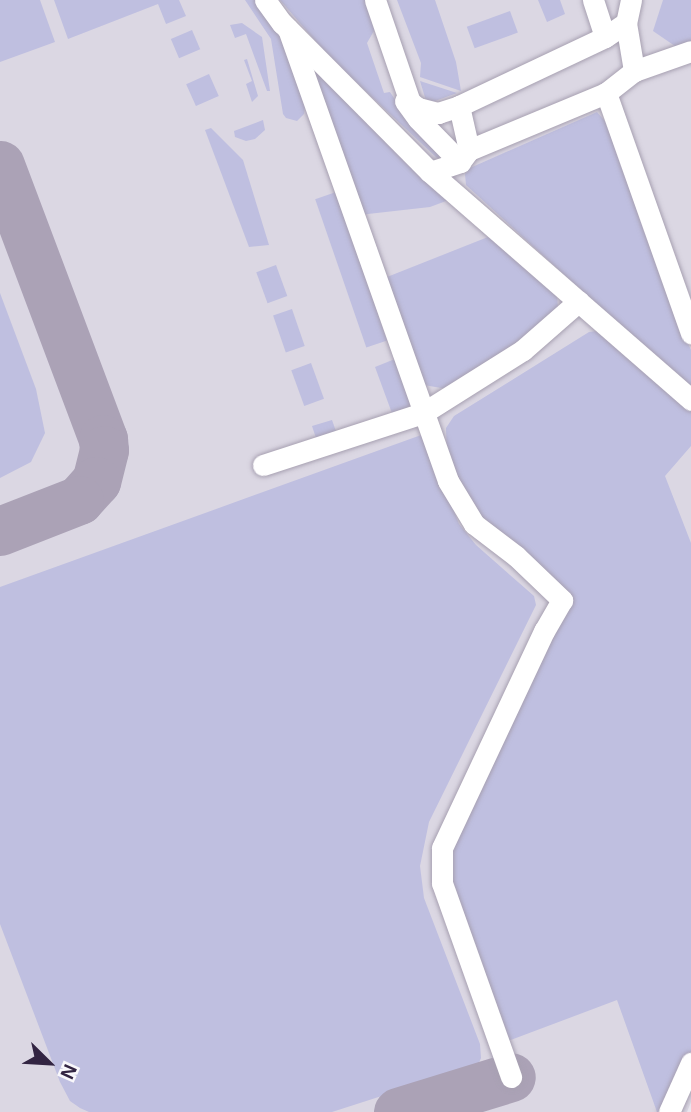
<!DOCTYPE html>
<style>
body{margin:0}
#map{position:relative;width:691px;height:1112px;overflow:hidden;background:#e9e6ef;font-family:Helvetica,sans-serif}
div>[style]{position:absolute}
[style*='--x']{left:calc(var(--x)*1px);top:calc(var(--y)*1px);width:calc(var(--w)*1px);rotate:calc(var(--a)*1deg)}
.built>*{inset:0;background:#dbd7e3}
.green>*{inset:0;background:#bfbfe0;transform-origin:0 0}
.taxiway>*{height:49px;margin:-24.5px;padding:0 24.5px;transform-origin:24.5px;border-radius:24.5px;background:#aba2b6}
.roads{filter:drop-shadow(0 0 2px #a7a0b1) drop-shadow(0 0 2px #a7a0b1)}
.minor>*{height:21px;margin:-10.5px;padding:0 10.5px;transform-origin:10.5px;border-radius:10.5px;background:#fff}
span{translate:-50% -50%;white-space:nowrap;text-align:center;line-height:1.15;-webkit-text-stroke:5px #f8f7fb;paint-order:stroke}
.north{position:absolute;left:14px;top:1028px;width:70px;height:70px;-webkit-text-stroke:5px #f8f7fb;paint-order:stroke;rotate:114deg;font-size:19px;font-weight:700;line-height:28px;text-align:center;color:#322442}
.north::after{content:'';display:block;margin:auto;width:24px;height:32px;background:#322442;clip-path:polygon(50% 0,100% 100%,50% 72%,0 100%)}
</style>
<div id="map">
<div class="built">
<div style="clip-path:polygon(0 0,691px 0,691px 1102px,687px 1112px,0 1112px)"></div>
</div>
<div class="green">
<div style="clip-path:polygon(0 0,40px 0,55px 42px,0 62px)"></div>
<div style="clip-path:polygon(54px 0,179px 0,186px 16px,166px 24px,158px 4px,68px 39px)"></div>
<div style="clip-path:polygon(245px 0,258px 0,288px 38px,305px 107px,304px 114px,297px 121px,286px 118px,283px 114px,271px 39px)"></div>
<div style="clip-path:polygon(280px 0,365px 0,375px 29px,367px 43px,384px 93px,390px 92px,400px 107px,448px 158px,443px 162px,436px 157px,330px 58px)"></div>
<div style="clip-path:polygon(397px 0,435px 0,456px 62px,461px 91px,420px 77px,421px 63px)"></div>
<div style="clip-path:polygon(538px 0,560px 0,565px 14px,547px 22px)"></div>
<div style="clip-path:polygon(663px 0,691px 0,691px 57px,653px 31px)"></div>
<div style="left:510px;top:11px;width:23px;height:46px;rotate:70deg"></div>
<div style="clip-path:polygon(242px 23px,262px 37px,270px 91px,267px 91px,246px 34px,235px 38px,230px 25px)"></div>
<div style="left:192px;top:30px;width:21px;height:23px;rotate:67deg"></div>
<div style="clip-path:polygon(247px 59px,258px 96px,252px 102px,246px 84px,252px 81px,244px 60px)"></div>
<div style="clip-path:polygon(314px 70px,454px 198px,430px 207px,359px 215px,311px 72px)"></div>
<div style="left:209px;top:74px;width:24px;height:25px;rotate:66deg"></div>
<div style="clip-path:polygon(420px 81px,457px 93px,427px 104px)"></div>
<div style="clip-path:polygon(597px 112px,609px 126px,678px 323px,691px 350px,691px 391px,466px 185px,465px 174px,470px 168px)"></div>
<div style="clip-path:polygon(263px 120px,265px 130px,255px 139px,246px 141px,235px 137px,234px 131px)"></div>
<div style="clip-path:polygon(211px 128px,243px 160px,269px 245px,249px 247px,205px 130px)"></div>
<div style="left:336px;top:192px;width:157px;height:22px;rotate:71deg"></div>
<div style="clip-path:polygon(493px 235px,557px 294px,559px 322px,453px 390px,418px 384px,382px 279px)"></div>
<div style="left:276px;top:265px;width:33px;height:21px;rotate:70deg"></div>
<div style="clip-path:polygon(0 293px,36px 389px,45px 433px,31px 462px,0 478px)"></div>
<div style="left:292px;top:309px;width:39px;height:20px;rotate:71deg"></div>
<div style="clip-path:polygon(597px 331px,691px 411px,691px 446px,665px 476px,691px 543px,691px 1085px,680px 1112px,657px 1112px,617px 1000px,495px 1046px,438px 869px,560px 587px,493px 538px,447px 460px,446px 428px,454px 416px,589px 332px)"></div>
<div style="clip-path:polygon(395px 359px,416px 415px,322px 456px,312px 426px,332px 420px,338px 437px,393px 416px,375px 367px)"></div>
<div style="left:311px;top:363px;width:38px;height:21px;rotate:70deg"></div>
<div style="clip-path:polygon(424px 434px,459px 524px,476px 545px,534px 596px,536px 605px,429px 822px,420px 866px,424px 898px,480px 1044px,481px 1058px,478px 1065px,332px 1112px,89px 1112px,80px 1108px,70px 1101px,60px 1082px,0 924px,0 587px)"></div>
</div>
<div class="taxiway">
<div style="--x:0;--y:165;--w:293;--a:69.4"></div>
<div style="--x:103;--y:439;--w:11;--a:85"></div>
<div style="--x:104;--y:450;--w:32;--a:104"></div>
<div style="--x:96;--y:481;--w:25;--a:132"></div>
<div style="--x:79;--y:500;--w:85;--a:158.6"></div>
<div style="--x:398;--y:1112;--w:118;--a:-17.2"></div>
</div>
<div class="roads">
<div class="minor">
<div style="--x:265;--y:0;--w:29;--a:54"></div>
<div style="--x:282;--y:23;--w:210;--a:45.2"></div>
<div style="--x:430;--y:172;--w:347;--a:41.1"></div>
<div style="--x:375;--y:0;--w:108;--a:71.1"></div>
<div style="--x:410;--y:102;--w:10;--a:37"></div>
<div style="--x:418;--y:108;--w:21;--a:14"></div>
<div style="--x:438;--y:113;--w:22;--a:-18"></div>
<div style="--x:459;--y:106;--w:161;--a:-25.3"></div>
<div style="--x:605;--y:37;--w:25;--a:-34"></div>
<div style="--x:593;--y:0;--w:39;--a:72"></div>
<div style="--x:631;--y:0;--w:24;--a:102"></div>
<div style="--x:626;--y:23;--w:49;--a:80.5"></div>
<div style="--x:288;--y:29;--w:479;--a:70.5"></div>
<div style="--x:448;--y:481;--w:50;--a:58.8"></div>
<div style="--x:474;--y:524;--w:53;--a:37.3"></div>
<div style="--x:516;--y:556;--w:64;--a:43.7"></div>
<div style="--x:562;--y:600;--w:36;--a:120"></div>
<div style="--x:544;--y:631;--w:240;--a:115.2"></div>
<div style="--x:442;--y:848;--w:35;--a:90"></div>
<div style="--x:442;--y:883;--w:206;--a:70.4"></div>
<div style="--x:606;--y:93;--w:255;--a:70.5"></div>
<div style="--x:405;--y:101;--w:22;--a:54"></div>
<div style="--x:418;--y:119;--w:60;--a:45.7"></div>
<div style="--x:459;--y:106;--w:45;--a:77.2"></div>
<div style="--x:430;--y:172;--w:32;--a:-18"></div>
<div style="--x:460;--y:162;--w:15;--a:-53"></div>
<div style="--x:469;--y:150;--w:148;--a:-22.6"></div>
<div style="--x:606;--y:93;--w:36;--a:-38"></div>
<div style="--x:634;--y:71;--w:60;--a:-19.3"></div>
<div style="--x:263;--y:465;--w:168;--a:-18"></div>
<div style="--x:423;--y:413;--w:118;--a:-32.2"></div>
<div style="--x:523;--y:350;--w:74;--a:-41.2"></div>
<div style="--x:669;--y:1112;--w:54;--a:-65.8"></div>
</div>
</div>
<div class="north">N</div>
</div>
